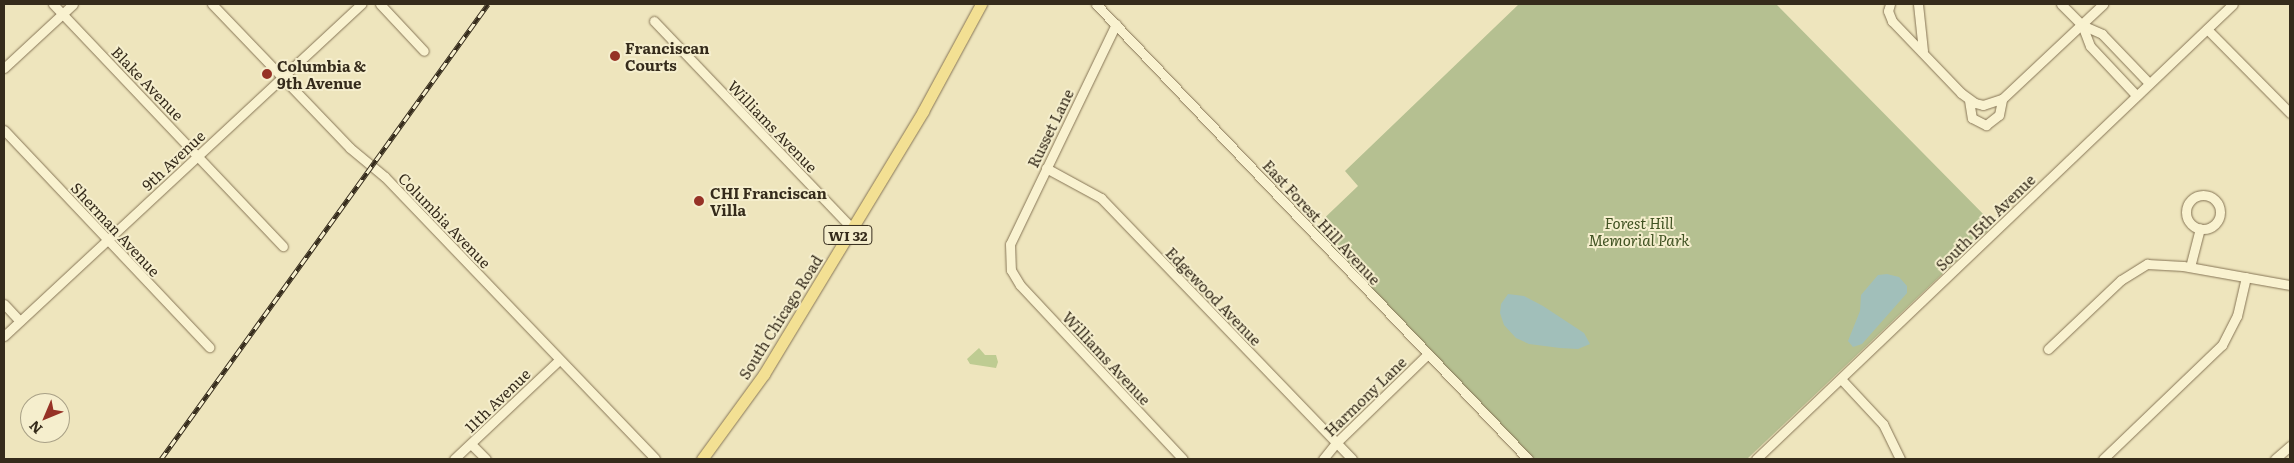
<!DOCTYPE html>
<style>
body{margin:0}
#map{position:relative;width:2294px;height:463px;overflow:hidden;background:#eee5bd;font-family:Literata,serif}
div>[style]{position:absolute}
[style*='--x']{left:calc(var(--x)*1px);top:calc(var(--y)*1px);width:calc(var(--w)*1px);rotate:calc(var(--a)*1deg)}
.green>*{inset:0;background:#becc92}
.cemetery>*{inset:0;background:#b5c091}
.water>*{inset:0;background:#a1bfba}
.roads{filter:drop-shadow(0 0 1px #867556) drop-shadow(0 0 1px #867556)}
.minor>*{height:9px;margin:-4.5px;padding:0 4.5px;transform-origin:4.5px;border-radius:4.5px;background:#f9f2d0}
.minor>.ring{margin:-4.5px;padding:0;box-sizing:content-box;background:none;border:9px solid #f9f2d0;border-radius:50%}
.major>*{height:11px;margin:-5.5px;padding:0 5.5px;transform-origin:5.5px;border-radius:5.5px;background:#f3e093}
.rail>*{height:4.5px;margin-top:-2.25px;transform-origin:0;background:repeating-linear-gradient(90deg,#f5eecd 0 8px,#352b1b 0 16px);box-sizing:border-box;border-block:1px solid #352b1b}
.dots>*{width:14px;height:14px;translate:-50% -50%;box-sizing:border-box;border:2px solid #f5eecd;border-radius:50%}
span{translate:-50% -50%;white-space:nowrap;text-align:center;line-height:1.15;-webkit-text-stroke:4px #f5eecd;paint-order:stroke}
.shield-label span{padding:1px 4px;background:#f5eecd;border:1px solid;border-radius:4px;-webkit-text-stroke-width:0}
.shield-label{font-size:14px;color:#352b1b;font-weight:700}
.poi-label{font-size:15px;color:#352b1b;font-weight:700}
.left{translate:0 -50%;text-align:left}
.street-label{font-size:15px;color:#352b1b}
.park-label{font-size:15px;color:#405222;font-style:italic}
.frame{position:absolute;inset:0;border:5px solid #352b1b;pointer-events:none}
.north{position:absolute;left:20px;top:393px;width:50px;height:50px;box-sizing:border-box;background:#f5eecd;border:1px solid #a8a086;border-radius:50%;rotate:225deg;font-size:14px;font-weight:700;line-height:20px;text-align:center;color:#352b1b}
.north::after{content:'';display:block;margin:auto;width:18px;height:22px;background:#963226;clip-path:polygon(50% 0,100% 100%,50% 72%,0 100%)}
</style>
<div id="map">
<div class="green">
<div style="clip-path:polygon(979px 348px,985px 355px,996px 355px,998px 362px,996px 368px,970px 364px,967px 359px)"></div>
</div>
<div class="cemetery">
<div style="clip-path:polygon(1519px 4px,1776px 4px,1994px 225px,1747px 459px,1534px 459px,1314px 228px,1358px 186px,1345px 171px)"></div>
</div>
<div class="water">
<div style="clip-path:polygon(1887px 274px,1899px 277px,1907px 286px,1907px 293px,1862px 344px,1853px 347px,1848px 341px,1860px 311px,1861px 295px,1878px 275px)"></div>
<div style="clip-path:polygon(1508px 294px,1524px 296px,1543px 306px,1584px 333px,1590px 344px,1578px 349px,1560px 348px,1529px 344px,1516px 338px,1504px 325px,1500px 313px,1501px 304px)"></div>
</div>
<div class="roads">
<div class="minor">
<div style="--x:53;--y:4;--w:334;--a:46.5"></div>
<div style="--x:212;--y:4;--w:199;--a:46.2"></div>
<div style="--x:350;--y:148;--w:45;--a:39.6"></div>
<div style="--x:385;--y:177;--w:390;--a:46.2"></div>
<div style="--x:380;--y:4;--w:64;--a:46.9"></div>
<div style="--x:1096;--y:4;--w:627;--a:46.49"></div>
<div style="--x:1890;--y:4;--w:7;--a:106"></div>
<div style="--x:1888;--y:11;--w:11;--a:68"></div>
<div style="--x:1892;--y:21;--w:100;--a:46.2"></div>
<div style="--x:1961;--y:93;--w:17;--a:36"></div>
<div style="--x:1975;--y:103;--w:8;--a:14"></div>
<div style="--x:1983;--y:105;--w:20;--a:-18"></div>
<div style="--x:2002;--y:99;--w:139;--a:-43.2"></div>
<div style="--x:1918;--y:4;--w:47;--a:83.9"></div>
<div style="--x:2061;--y:4;--w:30;--a:45"></div>
<div style="--x:2082;--y:25;--w:22;--a:69"></div>
<div style="--x:2090;--y:46;--w:67;--a:46.8"></div>
<div style="--x:654;--y:21;--w:286;--a:46.3"></div>
<div style="--x:1116;--y:24;--w:244;--a:115.7"></div>
<div style="--x:1010;--y:244;--w:26;--a:88"></div>
<div style="--x:1011;--y:270;--w:17;--a:59"></div>
<div style="--x:1020;--y:285;--w:238;--a:46.9"></div>
<div style="--x:2082;--y:25;--w:22;--a:24"></div>
<div style="--x:2102;--y:34;--w:68;--a:46.2"></div>
<div style="--x:2207;--y:29;--w:118;--a:45.3"></div>
<div style="--x:4;--y:68;--w:94;--a:-42.8"></div>
<div style="--x:1969;--y:100;--w:18;--a:81"></div>
<div style="--x:1972;--y:118;--w:16;--a:27"></div>
<div style="--x:1986;--y:125;--w:16;--a:-38"></div>
<div style="--x:1999;--y:115;--w:16;--a:-79"></div>
<div style="--x:4;--y:130;--w:299;--a:46.6"></div>
<div style="--x:1046;--y:168;--w:63;--a:28.6"></div>
<div style="--x:1101;--y:198;--w:362;--a:46.1"></div>
<div class="ring" style="left:2186px;top:195px;width:25px;height:25px"></div>
<div style="--x:2190;--y:267;--w:40;--a:-75.6"></div>
<div style="--x:4;--y:304;--w:23;--a:47"></div>
<div style="--x:4;--y:336;--w:488;--a:-42.9"></div>
<div style="--x:2048;--y:349;--w:100;--a:-43.4"></div>
<div style="--x:2121;--y:280;--w:31;--a:-32"></div>
<div style="--x:2147;--y:264;--w:36;--a:3"></div>
<div style="--x:2183;--y:266;--w:109;--a:10.1"></div>
<div style="--x:1841;--y:379;--w:62;--a:47"></div>
<div style="--x:1883;--y:424;--w:39;--a:64"></div>
<div style="--x:471;--y:444;--w:21;--a:45"></div>
<div style="--x:454;--y:459;--w:144;--a:-43.3"></div>
<div style="--x:1323;--y:459;--w:21;--a:-51"></div>
<div style="--x:1336;--y:443;--w:128;--a:-44.1"></div>
<div style="--x:1756;--y:459;--w:659;--a:-43.65"></div>
<div style="--x:2103;--y:459;--w:165;--a:-43.8"></div>
<div style="--x:2222;--y:345;--w:33;--a:-63"></div>
<div style="--x:2237;--y:316;--w:40;--a:-77"></div>
<div style="--x:2275;--y:459;--w:20;--a:-41"></div>
</div>
<div class="major">
<div style="--x:702;--y:459;--w:105;--a:-53.9"></div>
<div style="--x:764;--y:374;--w:307;--a:-58.8"></div>
<div style="--x:923;--y:111;--w:122;--a:-61.5"></div>
</div>
</div>
<div class="rail">
<div style="--x:161;--y:459;--w:560;--a:-54.3"></div>
</div>
<div class="dots">
<div style="left:615px;top:56px;background:#963226"></div>
<div style="left:267px;top:74px;background:#963226"></div>
<div style="left:699px;top:201px;background:#963226"></div>
</div>
<div class="shield-label">
<span style="left:848px;top:235px">WI 32</span>
</div>
<div class="poi-label">
<span class="left" style="left:625px;top:56px">Franciscan<br>Courts</span>
<span class="left" style="left:277px;top:74px">Columbia &amp;<br>9th Avenue</span>
<span class="left" style="left:710px;top:201px">CHI Franciscan<br>Villa</span>
</div>
<div class="street-label">
<span style="left:148px;top:83px;rotate:46deg">Blake Avenue</span>
<span style="left:773px;top:126px;rotate:46deg">Williams Avenue</span>
<span style="left:1050px;top:128px;rotate:-64deg">Russet Lane</span>
<span style="left:173px;top:160px;rotate:-43deg">9th Avenue</span>
<span style="left:445px;top:220px;rotate:46deg">Columbia Avenue</span>
<span style="left:1322px;top:222px;rotate:47deg">East Forest Hill Avenue</span>
<span style="left:1985px;top:222px;rotate:-44deg">South 15th Avenue</span>
<span style="left:116px;top:229px;rotate:47deg">Sherman Avenue</span>
<span style="left:1214px;top:296px;rotate:46deg">Edgewood Avenue</span>
<span style="left:780px;top:317px;rotate:-58deg">South Chicago Road</span>
<span style="left:1107px;top:358px;rotate:47deg">Williams Avenue</span>
<span style="left:1365px;top:396px;rotate:-44deg">Harmony Lane</span>
<span style="left:497px;top:400px;rotate:-44deg">11th Avenue</span>
</div>
<div class="park-label">
<span style="left:1639px;top:231px">Forest Hill<br>Memorial Park</span>
</div>
<div class="frame"></div>
<div class="north">N</div>
</div>
